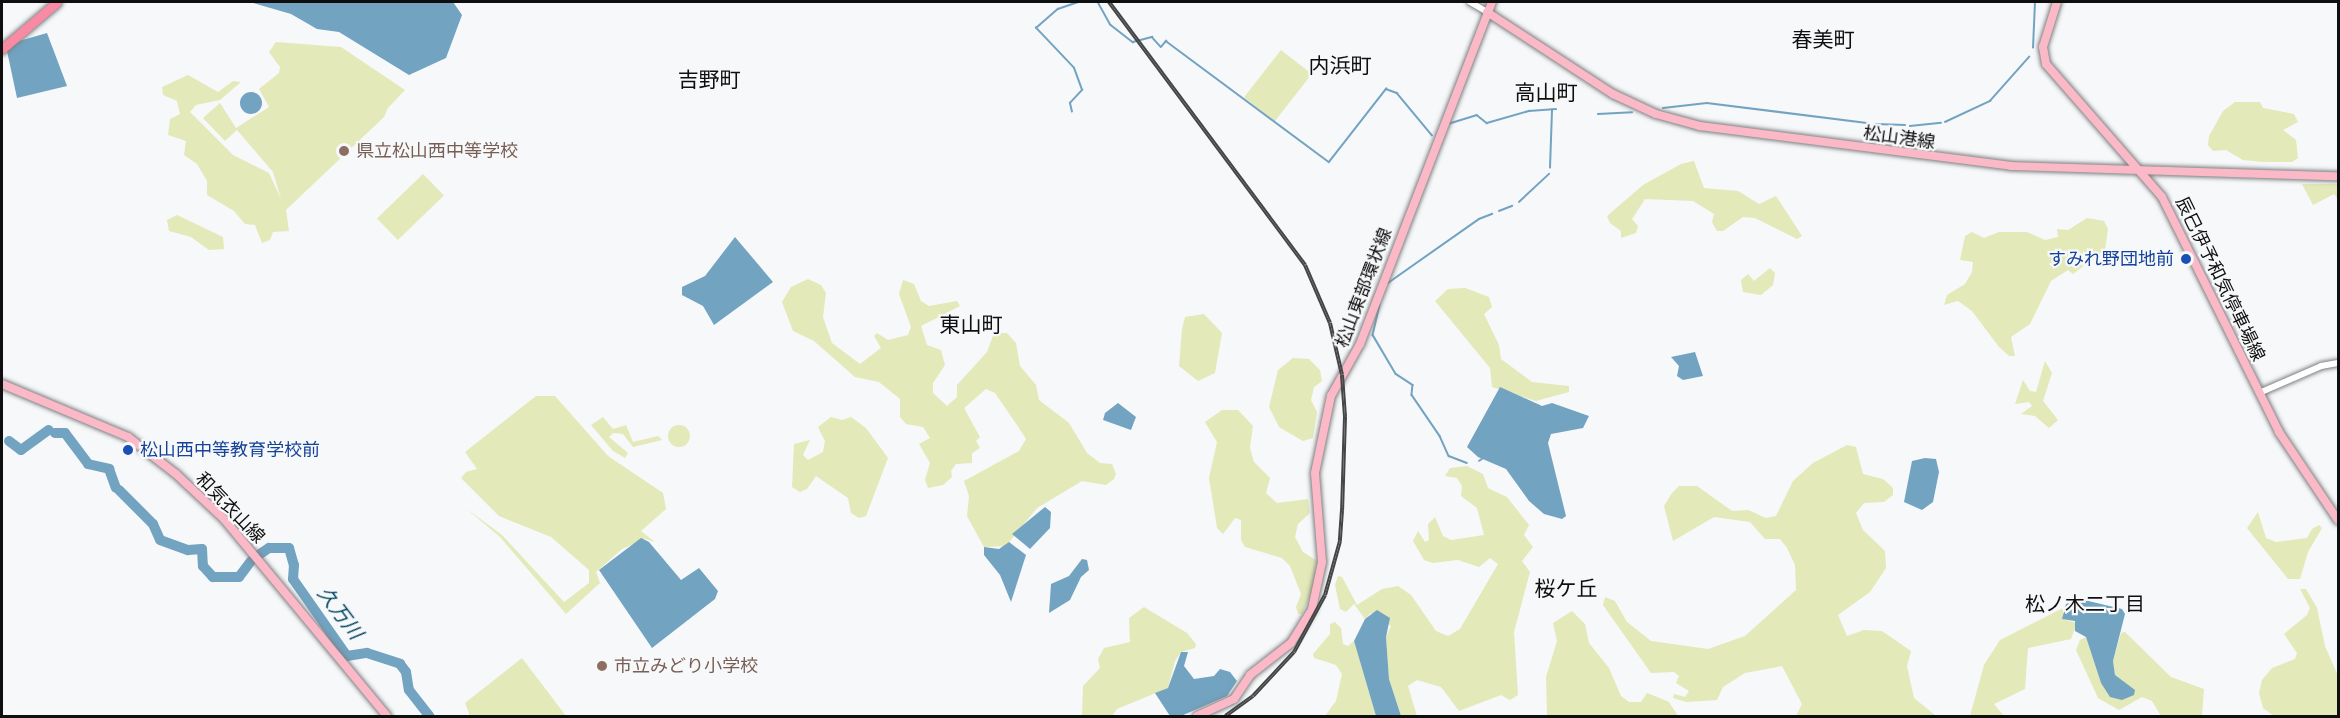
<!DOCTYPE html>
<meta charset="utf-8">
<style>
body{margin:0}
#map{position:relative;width:2340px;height:718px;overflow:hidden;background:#f7f8fa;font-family:Roboto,"Noto Sans JP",sans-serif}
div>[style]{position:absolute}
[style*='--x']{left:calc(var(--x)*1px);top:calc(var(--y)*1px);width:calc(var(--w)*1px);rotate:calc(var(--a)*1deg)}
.green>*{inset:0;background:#e3e9b8;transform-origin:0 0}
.round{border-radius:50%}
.water>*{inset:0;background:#72a3c1}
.stream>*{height:1.5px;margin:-0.75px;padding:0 0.75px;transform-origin:0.75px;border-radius:0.75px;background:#72a3c1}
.river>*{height:10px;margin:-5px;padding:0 5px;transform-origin:5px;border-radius:5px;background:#72a3c1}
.roads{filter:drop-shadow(0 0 2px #7f8081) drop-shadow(0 0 2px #7f8081)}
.minor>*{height:6px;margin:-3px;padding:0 3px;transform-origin:3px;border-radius:3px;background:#fff}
.major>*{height:8px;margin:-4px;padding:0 4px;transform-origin:4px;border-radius:4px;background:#fbb9c8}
.highway>*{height:9px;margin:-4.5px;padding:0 4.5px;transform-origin:4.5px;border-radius:4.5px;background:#f88aa3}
.rail>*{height:4px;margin-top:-2px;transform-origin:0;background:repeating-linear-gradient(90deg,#f7f8fa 0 4.5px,#444545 0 9px);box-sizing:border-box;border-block:2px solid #444545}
.dots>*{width:16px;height:16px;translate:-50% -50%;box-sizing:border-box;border:3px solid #f7f8fa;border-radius:50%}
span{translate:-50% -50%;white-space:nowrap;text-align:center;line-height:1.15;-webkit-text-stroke:4.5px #f7f8fa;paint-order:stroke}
.street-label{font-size:18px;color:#0f0f0f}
.education-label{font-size:18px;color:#785e54}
.left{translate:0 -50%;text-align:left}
.transit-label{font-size:18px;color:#164399}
.right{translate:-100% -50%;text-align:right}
.neighbourhood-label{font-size:20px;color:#0f0f0f}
.water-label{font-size:20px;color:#004461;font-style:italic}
.quarter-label{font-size:21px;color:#0f0f0f}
.frame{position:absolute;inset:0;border:3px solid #0f0f0f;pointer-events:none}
</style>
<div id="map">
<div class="green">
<div style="clip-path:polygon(276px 42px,341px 47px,405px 90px,388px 108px,384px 117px,286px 210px,289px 231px,273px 232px,270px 240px,262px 243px,255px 225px,245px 224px,234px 211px,207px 195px,207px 181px,197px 164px,184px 155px,186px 141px,168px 135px,170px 119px,180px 114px,177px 101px,163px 95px,162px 87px,188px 75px,218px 92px,233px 81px,241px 82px,220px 100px,196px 105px,190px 112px,233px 155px,269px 173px,281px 199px,273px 172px,237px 130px,225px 141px,203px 118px,220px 103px,236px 128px,269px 107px,259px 89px,279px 73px,280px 67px,269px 52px)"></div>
<div style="left:1281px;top:50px;width:39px;height:60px;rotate:38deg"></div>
<div style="clip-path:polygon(2235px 102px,2260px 102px,2263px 108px,2294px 114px,2298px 122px,2283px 130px,2296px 140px,2298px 158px,2292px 162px,2262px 162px,2243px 160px,2226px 150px,2213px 151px,2208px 145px,2209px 136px,2223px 111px)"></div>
<div style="clip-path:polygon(1694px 161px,1704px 188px,1738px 191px,1759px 204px,1776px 196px,1802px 236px,1797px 239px,1755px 218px,1743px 217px,1723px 231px,1717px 231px,1712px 222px,1714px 214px,1693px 201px,1645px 199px,1632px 219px,1638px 226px,1636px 233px,1621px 238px,1621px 231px,1610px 223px,1607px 216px,1643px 185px,1681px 164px)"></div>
<div style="left:423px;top:174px;width:30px;height:64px;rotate:46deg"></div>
<div style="clip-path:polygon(2302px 184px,2338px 184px,2338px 199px,2334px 194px,2313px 205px)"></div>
<div style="clip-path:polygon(177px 215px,223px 237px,224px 249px,209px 250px,191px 237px,169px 231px,167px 220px)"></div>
<div style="clip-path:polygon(2087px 218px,2104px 221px,2108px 229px,2105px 250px,2073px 274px,2068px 270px,2051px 281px,2030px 324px,2011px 337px,2015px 356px,2009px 356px,1999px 347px,1972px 311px,1958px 301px,1944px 305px,1947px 295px,1965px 284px,1972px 272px,1973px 262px,1960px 260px,1965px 236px,1972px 232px,1984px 238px,1999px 232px,2027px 232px,2045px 240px,2058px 237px,2057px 229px,2068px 230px)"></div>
<div style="clip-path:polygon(1770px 268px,1775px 273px,1773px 285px,1761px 295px,1743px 292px,1741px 280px,1748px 274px,1754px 281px)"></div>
<div style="clip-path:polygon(808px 279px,821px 285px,826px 293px,823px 317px,832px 343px,860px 364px,881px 348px,874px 336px,877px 333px,888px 340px,908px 335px,911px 327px,899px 294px,903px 280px,914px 284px,921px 301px,929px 306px,957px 301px,960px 306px,921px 326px,927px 345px,941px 350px,945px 365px,933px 383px,933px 393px,947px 406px,957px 397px,957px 385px,987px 352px,994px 333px,1007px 333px,1016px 343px,1020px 366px,1036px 385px,1039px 400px,1069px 423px,1087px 453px,1100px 463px,1112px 464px,1116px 474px,1114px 479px,1106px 485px,1082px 481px,1037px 508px,1006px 546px,984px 547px,967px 516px,969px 496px,964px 481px,1019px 451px,1026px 439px,1017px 425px,995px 393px,986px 389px,964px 408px,980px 437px,976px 441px,980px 448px,972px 453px,972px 463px,956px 464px,951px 471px,952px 477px,943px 485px,928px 488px,925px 480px,930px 463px,919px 444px,930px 438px,923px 427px,906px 424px,900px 417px,900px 399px,879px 382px,855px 377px,814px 341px,793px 331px,782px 302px,791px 287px)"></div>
<div style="clip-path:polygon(1465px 288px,1489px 297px,1492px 307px,1484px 314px,1499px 345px,1501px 359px,1532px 382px,1569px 386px,1569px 392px,1536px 401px,1492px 387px,1490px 368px,1435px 301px,1448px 289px)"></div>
<div style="clip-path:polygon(1204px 314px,1222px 333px,1215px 373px,1198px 381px,1179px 366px,1182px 329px,1185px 317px)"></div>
<div style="clip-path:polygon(1293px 358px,1309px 359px,1320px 370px,1322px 381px,1314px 387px,1311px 400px,1317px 412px,1313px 438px,1303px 441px,1279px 427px,1269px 407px,1278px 370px)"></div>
<div style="clip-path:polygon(2045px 361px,2052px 373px,2043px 401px,2058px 420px,2049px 428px,2035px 416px,2021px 414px,2032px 406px,2029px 402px,2015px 404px,2023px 380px,2030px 391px,2036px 392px)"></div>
<div style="clip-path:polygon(536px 396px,555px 396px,608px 456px,663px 493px,666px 509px,641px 531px,655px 542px,645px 539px,622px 549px,596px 572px,600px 583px,566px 614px,500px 537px,467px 509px,502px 535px,564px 602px,589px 583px,589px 570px,551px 537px,499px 516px,461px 478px,466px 472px,477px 469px,465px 452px)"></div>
<div style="clip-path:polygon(1222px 410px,1238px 410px,1253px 426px,1250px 448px,1254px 462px,1270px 478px,1266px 493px,1277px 503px,1308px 499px,1310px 513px,1298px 524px,1295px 537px,1303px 552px,1317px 561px,1312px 591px,1302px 614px,1298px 614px,1296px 607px,1301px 594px,1290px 566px,1282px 558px,1245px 547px,1241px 540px,1241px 520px,1235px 518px,1223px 534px,1217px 528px,1209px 478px,1217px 442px,1205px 422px)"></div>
<div style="clip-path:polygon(603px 417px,613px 429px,626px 425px,633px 442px,658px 436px,662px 440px,633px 447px,623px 434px,613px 433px,609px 437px,628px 453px,625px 458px,613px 451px,591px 425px)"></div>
<div style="clip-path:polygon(831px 417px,842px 420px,851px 417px,866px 428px,888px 458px,866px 516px,859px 518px,851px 513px,848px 498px,816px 476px,807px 489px,800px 492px,792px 487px,794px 444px,810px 440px,803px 455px,808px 460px,823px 452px,825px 441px,818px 427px)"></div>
<div class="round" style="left:668px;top:425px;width:22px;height:22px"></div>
<div style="clip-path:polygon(1847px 445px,1856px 447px,1863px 474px,1883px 479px,1893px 488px,1893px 495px,1884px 502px,1864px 503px,1856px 513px,1863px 530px,1885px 551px,1886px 568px,1870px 592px,1838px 615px,1847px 636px,1864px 630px,1882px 631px,1911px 651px,1907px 666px,1914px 698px,1936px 716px,1796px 716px,1802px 704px,1782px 666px,1745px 673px,1723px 687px,1717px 700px,1686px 702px,1673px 698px,1674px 694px,1685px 697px,1689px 691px,1676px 683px,1679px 676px,1674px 672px,1651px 673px,1603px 605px,1605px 597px,1615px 601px,1627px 622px,1651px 641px,1708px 649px,1745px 636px,1796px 590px,1795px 565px,1787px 548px,1780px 539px,1765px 539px,1750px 522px,1714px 517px,1673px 541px,1664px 506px,1672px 493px,1679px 486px,1697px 486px,1732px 511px,1748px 510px,1766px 518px,1776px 516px,1793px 481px,1813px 463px)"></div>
<div style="clip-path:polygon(1467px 466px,1483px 474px,1488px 488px,1507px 497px,1529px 525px,1524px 535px,1533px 547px,1522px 561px,1530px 572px,1514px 632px,1518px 695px,1510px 700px,1501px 695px,1459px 711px,1441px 687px,1417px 680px,1408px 686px,1417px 716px,1401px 716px,1389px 679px,1386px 637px,1391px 626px,1371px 613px,1365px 619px,1354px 604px,1346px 612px,1340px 609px,1335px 585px,1338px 576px,1342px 577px,1357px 605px,1382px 589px,1398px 586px,1411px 595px,1436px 631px,1448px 636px,1460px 629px,1498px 564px,1490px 558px,1479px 567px,1458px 560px,1433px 563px,1424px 560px,1413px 541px,1418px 531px,1425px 542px,1429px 540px,1428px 524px,1435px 517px,1443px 536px,1451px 540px,1484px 535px,1477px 508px,1461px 496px,1462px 486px,1457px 478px,1445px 476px,1450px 468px)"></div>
<div style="clip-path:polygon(2258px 512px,2266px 538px,2276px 542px,2307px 538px,2312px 529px,2319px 525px,2322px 528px,2308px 552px,2300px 579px,2288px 579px,2247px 528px)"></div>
<div style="clip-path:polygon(2300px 589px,2306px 589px,2317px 608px,2325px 646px,2338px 676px,2338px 716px,2274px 716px,2263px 708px,2259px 693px,2262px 680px,2272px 668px,2295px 659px,2297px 653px,2284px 634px,2307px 615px,2310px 608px)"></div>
<div style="clip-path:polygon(1144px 607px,1187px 633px,1196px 644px,1195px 648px,1181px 652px,1175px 661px,1168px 688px,1117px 709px,1112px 716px,1082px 716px,1083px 686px,1100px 668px,1098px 659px,1104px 648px,1130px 642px,1129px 618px)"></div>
<div style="clip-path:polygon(2063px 608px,2063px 619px,2077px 623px,2071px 639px,2028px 648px,2025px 689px,1994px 704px,2004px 716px,1970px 716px,1984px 665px,2000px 640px)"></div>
<div style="clip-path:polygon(1572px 611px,1585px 624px,1589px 643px,1609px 668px,1621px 696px,1629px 702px,1641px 702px,1647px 693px,1657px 697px,1669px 702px,1678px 716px,1547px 716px,1546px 677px,1557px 641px,1553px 623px)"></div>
<div style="clip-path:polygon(1335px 622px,1341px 628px,1343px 644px,1348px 646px,1354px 641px,1376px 716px,1325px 716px,1336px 701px,1342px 674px,1336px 665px,1314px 658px,1313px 654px,1330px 634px,1330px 624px)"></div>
<div style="clip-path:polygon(2125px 632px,2171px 677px,2204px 689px,2202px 716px,2161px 716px,2152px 701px,2142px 697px,2119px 710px,2098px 698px,2076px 650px,2080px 640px,2086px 637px,2101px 683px,2123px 684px,2115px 675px,2113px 661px,2121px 633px)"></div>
<div style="clip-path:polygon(522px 658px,566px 716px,470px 716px,465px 703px)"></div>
</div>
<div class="water">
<div style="clip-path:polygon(250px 2px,453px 2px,462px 15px,446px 58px,409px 75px,339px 32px,317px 29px,291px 14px)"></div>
<div style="clip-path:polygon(47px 33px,67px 86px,17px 98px,7px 51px,19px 41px)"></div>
<div class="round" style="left:240px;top:92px;width:22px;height:22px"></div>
<div style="clip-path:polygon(735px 237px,773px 282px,714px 325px,703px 306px,682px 295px,682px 287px,705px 276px)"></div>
<div style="clip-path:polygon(1695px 352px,1703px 376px,1683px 380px,1677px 376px,1679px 366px,1671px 357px)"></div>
<div style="clip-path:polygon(1500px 387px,1542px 406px,1552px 403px,1589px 416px,1583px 428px,1551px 434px,1548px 443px,1566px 516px,1562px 519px,1544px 514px,1529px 501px,1506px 469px,1478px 457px,1467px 447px)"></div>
<div style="clip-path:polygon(1118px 403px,1136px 417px,1131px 430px,1103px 420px,1105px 413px)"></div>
<div style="clip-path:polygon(1925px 458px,1936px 459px,1939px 472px,1933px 502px,1922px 510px,1904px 502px,1912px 461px)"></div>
<div style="clip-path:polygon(1045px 507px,1051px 512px,1050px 528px,1030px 549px,1012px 534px)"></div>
<div style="clip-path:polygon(641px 538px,649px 542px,681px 580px,699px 568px,718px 591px,715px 599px,652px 648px,599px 570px)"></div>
<div style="clip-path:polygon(1009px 542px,1026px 555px,1011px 602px,1000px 575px,984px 555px,984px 547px,999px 549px)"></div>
<div style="clip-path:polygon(1082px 559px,1087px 560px,1089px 570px,1081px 577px,1070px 600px,1049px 613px,1051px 584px,1069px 576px)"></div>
<div style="clip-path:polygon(2080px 599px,2122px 609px,2125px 614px,2113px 661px,2115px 675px,2135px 690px,2134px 695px,2122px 700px,2110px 697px,2101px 683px,2086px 637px,2075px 631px,2075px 621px,2062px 619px,2066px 604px)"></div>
<div style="clip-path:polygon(1377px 610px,1390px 618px,1386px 637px,1389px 679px,1401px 716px,1376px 716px,1354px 641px,1365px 619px)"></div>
<div style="clip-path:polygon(1181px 652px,1188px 652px,1184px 666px,1194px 679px,1214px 676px,1220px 669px,1230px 672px,1237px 681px,1227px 696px,1181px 716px,1170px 716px,1155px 693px,1168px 688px)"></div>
</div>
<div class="stream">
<div style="--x:1098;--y:2;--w:26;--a:61"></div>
<div style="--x:1111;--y:25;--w:28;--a:38"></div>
<div style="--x:1133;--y:42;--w:20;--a:-15"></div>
<div style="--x:1152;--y:37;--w:13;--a:48"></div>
<div style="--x:1161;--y:47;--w:8;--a:-50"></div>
<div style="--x:1166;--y:41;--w:203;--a:36.6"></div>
<div style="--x:1329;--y:162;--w:93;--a:-52"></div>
<div style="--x:1386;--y:89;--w:12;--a:20"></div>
<div style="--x:1397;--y:93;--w:55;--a:50.2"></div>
<div style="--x:2033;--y:48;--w:46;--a:-87.5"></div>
<div style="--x:1663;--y:108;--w:44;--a:-6.5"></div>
<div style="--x:1707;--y:103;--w:161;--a:7.1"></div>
<div style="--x:1072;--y:112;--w:9;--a:-103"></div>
<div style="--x:1070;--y:103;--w:18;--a:-47"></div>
<div style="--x:1082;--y:90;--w:23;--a:-110"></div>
<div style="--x:1074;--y:68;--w:55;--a:-133.5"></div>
<div style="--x:1036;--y:28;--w:29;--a:-41"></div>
<div style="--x:1058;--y:9;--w:21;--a:-19"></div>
<div style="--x:1598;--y:114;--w:34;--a:-3"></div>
<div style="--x:1945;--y:122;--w:50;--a:-25"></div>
<div style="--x:1990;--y:101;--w:59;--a:-48.4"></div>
<div style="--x:1448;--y:124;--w:30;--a:-17"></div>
<div style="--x:1477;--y:115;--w:13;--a:39"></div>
<div style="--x:1487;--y:123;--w:44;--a:-15.9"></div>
<div style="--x:1529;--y:111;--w:27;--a:-4"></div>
<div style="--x:1876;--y:124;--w:29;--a:2"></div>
<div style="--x:1910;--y:126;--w:31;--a:-6"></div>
<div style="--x:1550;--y:168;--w:58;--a:-88"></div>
<div style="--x:1519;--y:202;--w:41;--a:-43"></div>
<div style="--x:1499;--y:211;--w:14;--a:-21"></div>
<div style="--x:1388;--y:283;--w:111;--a:-35.1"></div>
<div style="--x:1479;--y:219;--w:14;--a:-21"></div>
<div style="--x:1380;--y:305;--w:31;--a:103"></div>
<div style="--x:1373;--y:335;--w:45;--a:59.5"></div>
<div style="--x:1396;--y:374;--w:20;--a:33"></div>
<div style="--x:1413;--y:385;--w:10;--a:96"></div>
<div style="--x:1412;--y:395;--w:50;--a:55.7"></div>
<div style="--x:1440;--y:436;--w:22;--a:66"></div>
<div style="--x:1449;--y:456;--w:19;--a:21"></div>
<div style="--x:1479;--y:461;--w:4;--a:-34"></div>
</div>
<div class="river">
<div style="--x:55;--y:433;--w:10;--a:0"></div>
<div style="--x:65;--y:433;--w:39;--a:53"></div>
<div style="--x:88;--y:464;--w:22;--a:13"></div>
<div style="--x:109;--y:469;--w:20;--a:70"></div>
<div style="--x:9;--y:441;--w:15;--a:37"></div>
<div style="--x:21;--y:450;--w:34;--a:-36"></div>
<div style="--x:119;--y:490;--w:48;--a:45"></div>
<div style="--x:153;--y:524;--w:17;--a:66"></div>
<div style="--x:160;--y:540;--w:30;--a:20"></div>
<div style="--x:188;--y:550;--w:14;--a:-4"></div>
<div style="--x:202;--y:549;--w:17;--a:87"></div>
<div style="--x:203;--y:566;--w:15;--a:48"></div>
<div style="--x:213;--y:577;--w:26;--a:0"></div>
<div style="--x:239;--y:577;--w:20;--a:-53"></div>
<div style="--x:260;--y:554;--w:11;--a:-34"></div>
<div style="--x:269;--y:548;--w:20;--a:0"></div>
<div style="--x:289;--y:548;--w:18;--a:74"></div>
<div style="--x:294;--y:565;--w:14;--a:94"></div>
<div style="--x:293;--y:579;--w:94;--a:55"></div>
<div style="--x:347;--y:656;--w:20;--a:-9"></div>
<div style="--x:367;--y:653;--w:35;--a:18"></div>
<div style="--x:400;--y:664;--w:10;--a:53"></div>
<div style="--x:406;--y:672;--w:18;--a:81"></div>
<div style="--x:409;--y:690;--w:33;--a:52"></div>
</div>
<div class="roads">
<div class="minor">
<div style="--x:1470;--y:2;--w:20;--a:30"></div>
<div style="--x:2259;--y:393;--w:68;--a:-23.5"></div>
<div style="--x:2321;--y:366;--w:17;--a:-10"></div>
</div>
<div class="major">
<div style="--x:2057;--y:2;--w:47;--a:107.3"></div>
<div style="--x:2043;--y:47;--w:17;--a:80"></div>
<div style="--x:2046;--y:64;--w:176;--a:48.9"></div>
<div style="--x:2162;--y:197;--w:263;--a:63.5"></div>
<div style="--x:2279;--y:432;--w:106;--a:56.2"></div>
<div style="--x:1487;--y:12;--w:150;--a:33.1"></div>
<div style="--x:1613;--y:94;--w:47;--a:24.9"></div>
<div style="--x:1656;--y:114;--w:46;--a:15.3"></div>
<div style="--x:1700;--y:126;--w:314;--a:7.3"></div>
<div style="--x:2011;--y:166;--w:327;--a:1.8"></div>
<div style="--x:2;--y:384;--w:137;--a:22.8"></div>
<div style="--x:128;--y:437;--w:61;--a:37.6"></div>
<div style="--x:176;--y:474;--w:66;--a:43.2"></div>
<div style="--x:224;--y:519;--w:256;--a:50.4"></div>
<div style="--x:1197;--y:716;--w:41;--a:-24.7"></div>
<div style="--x:1234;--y:699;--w:29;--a:-56"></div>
<div style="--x:1250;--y:675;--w:52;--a:-38"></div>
<div style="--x:1291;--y:643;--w:40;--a:-58"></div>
<div style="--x:1312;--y:609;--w:48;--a:-78"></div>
<div style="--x:1322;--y:562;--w:89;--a:-94.5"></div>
<div style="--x:1315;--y:473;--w:79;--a:-78.3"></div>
<div style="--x:1331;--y:396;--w:60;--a:-60.9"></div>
<div style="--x:1360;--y:344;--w:367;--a:-68.9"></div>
</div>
<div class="highway">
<div style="--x:2;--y:49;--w:72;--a:-40.5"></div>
</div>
</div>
<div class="rail">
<div style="--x:1109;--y:2;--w:328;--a:53.3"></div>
<div style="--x:1305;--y:265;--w:63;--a:66.7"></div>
<div style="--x:1330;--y:323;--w:53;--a:77"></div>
<div style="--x:1342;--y:375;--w:42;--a:85.9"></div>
<div style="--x:1345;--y:417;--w:93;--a:91.8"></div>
<div style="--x:1342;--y:510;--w:31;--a:94"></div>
<div style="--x:1340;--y:541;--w:56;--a:105.5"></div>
<div style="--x:1325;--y:595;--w:65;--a:118.5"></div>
<div style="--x:1294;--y:652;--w:60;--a:133"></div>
<div style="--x:1253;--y:696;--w:34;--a:144"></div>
</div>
<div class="dots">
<div style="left:344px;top:151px;background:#8d6e63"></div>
<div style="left:2186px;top:259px;background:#1a4fb4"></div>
<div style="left:128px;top:450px;background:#1a4fb4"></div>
<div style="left:602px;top:666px;background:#8d6e63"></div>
</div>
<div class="street-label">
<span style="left:1899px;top:138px;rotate:8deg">松山港線</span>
<span style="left:2220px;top:279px;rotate:64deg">辰巳伊予和気停車場線</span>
<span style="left:1364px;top:288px;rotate:-69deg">松山東部環状線</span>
<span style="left:230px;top:508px;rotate:46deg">和気衣山線</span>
</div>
<div class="education-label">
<span class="left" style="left:356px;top:151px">県立松山西中等学校</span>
<span class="left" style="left:614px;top:666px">市立みどり小学校</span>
</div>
<div class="transit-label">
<span class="right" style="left:2174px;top:259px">すみれ野団地前</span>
<span class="left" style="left:140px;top:450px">松山西中等教育学校前</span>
</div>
<div class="neighbourhood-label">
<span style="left:2085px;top:604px">松ノ木二丁目</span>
</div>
<div class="water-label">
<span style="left:340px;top:613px;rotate:53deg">久万川</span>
</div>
<div class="quarter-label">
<span style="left:1823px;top:40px">春美町</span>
<span style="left:1340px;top:66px">内浜町</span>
<span style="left:709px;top:80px">吉野町</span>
<span style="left:1546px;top:93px">高山町</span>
<span style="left:971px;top:325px">東山町</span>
<span style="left:1566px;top:589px">桜ケ丘</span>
</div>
<div class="frame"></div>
</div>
